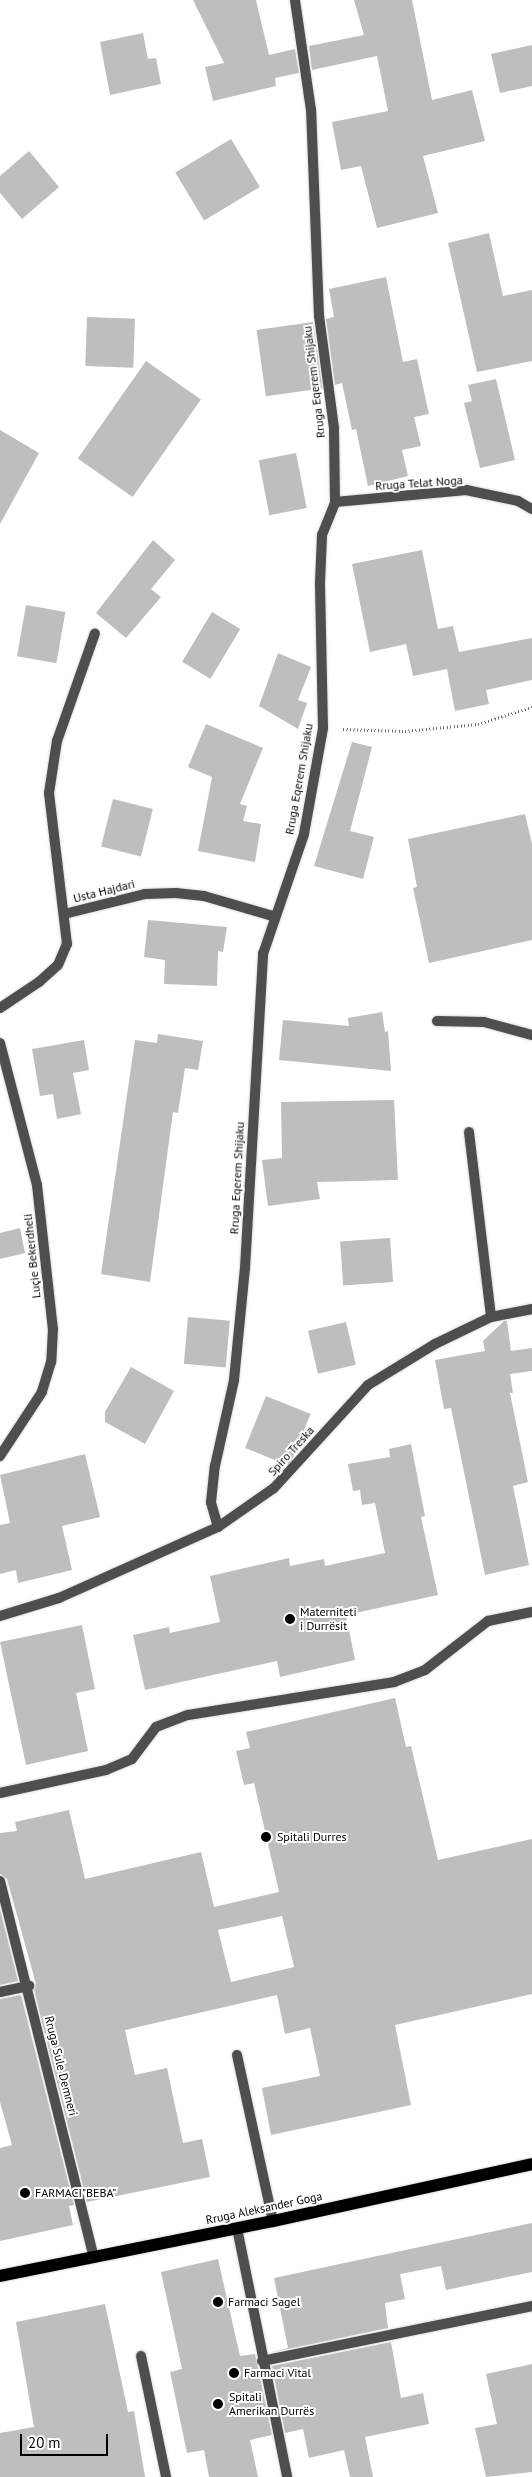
<!DOCTYPE html>
<meta charset="utf-8">
<style>
body{margin:0}
#map{position:relative;width:532px;height:2477px;overflow:hidden;background:#fff;font-family:"PT Sans",sans-serif}
div>[style]{position:absolute}
[style*='--x']{left:calc(var(--x)*1px);top:calc(var(--y)*1px);width:calc(var(--w)*1px);rotate:calc(var(--a)*1deg)}
.building>*{inset:0;background:#bebebe;transform-origin:0 0}
.path>*{height:3px;margin-top:-1.5px;transform-origin:0;background:repeating-linear-gradient(90deg,#707070 0 1px,transparent 0 3.5px)}
.roads{filter:drop-shadow(0 0 1px #dbdbdb) drop-shadow(0 0 1px #dbdbdb)}
.service>*{height:10px;margin:-5px;padding:0 5px;transform-origin:5px;border-radius:5px;background:#4e4e4e}
.minor>*{height:10px;margin:-5px;padding:0 5px;transform-origin:5px;border-radius:5px;background:#4e4e4e}
.primary>*{height:12px;margin:-6px;padding:0 6px;transform-origin:6px;border-radius:6px;background:#000}
.dots>*{width:14px;height:14px;translate:-50% -50%;box-sizing:border-box;border:2px solid #fff;border-radius:50%}
span{translate:-50% -50%;white-space:nowrap;text-align:center;line-height:1.15;-webkit-text-stroke:4px #fff;paint-order:stroke}
.street-label{font-size:12px;color:#000}
.poi-label{font-size:12px;color:#000}
.left{translate:0 -50%;text-align:left}
.scale{position:absolute;left:20px;top:2434px;width:88px;height:22px;box-sizing:border-box;border:2px solid #000;border-top:0;padding-left:6px;font-size:15px;line-height:18px;white-space:nowrap;color:#000;-webkit-text-stroke:4px #fff;paint-order:stroke}
</style>
<div id="map">
<div class="building">
<div style="clip-path:polygon(193px 0,256px 0,269px 55px,295px 49px,299px 73px,275px 78px,276px 86px,213px 101px,205px 67px,224px 63px)"></div>
<div style="clip-path:polygon(354px 0,412px 0,432px 100px,472px 90px,485px 141px,423px 156px,438px 213px,377px 228px,361px 166px,341px 170px,332px 122px,388px 111px,377px 56px,312px 70px,309px 46px,364px 35px)"></div>
<div style="clip-path:polygon(143px 33px,148px 59px,156px 58px,161px 84px,110px 95px,100px 42px)"></div>
<div style="clip-path:polygon(532px 45px,532px 86px,500px 93px,491px 54px)"></div>
<div style="left:231px;top:139px;width:56px;height:65px;rotate:59deg"></div>
<div style="clip-path:polygon(29px 151px,59px 187px,22px 219px,0 193px,0 176px)"></div>
<div style="clip-path:polygon(489px 233px,503px 296px,532px 290px,532px 361px,477px 372px,448px 243px)"></div>
<div style="clip-path:polygon(386px 277px,403px 362px,417px 359px,429px 414px,414px 417px,421px 446px,402px 450px,408px 476px,368px 486px,356px 429px,352px 430px,342px 383px,335px 385px,326px 319px,334px 317px,329px 289px)"></div>
<div style="left:87px;top:317px;width:48px;height:49px;rotate:2deg"></div>
<div style="left:313px;top:322px;width:67px;height:57px;rotate:82deg"></div>
<div style="left:146px;top:361px;width:67px;height:119px;rotate:35deg"></div>
<div style="clip-path:polygon(496px 379px,515px 460px,480px 468px,464px 403px,472px 401px,468px 385px)"></div>
<div style="clip-path:polygon(0 430px,39px 453px,0 524px)"></div>
<div style="left:296px;top:453px;width:56px;height:38px;rotate:79deg"></div>
<div style="clip-path:polygon(153px 540px,175px 560px,151px 589px,161px 597px,126px 638px,96px 613px)"></div>
<div style="clip-path:polygon(422px 550px,438px 629px,453px 626px,459px 652px,532px 638px,532px 680px,486px 690px,489px 704px,455px 711px,447px 669px,413px 676px,406px 644px,370px 652px,352px 564px)"></div>
<div style="left:26px;top:605px;width:40px;height:52px;rotate:10deg"></div>
<div style="left:212px;top:612px;width:33px;height:58px;rotate:31deg"></div>
<div style="clip-path:polygon(278px 653px,311px 667px,298px 700px,307px 703px,298px 729px,259px 706px)"></div>
<div style="clip-path:polygon(206px 724px,263px 748px,240px 804px,247px 806px,243px 821px,261px 824px,255px 862px,198px 851px,212px 777px,188px 767px)"></div>
<div style="clip-path:polygon(352px 742px,372px 747px,350px 831px,374px 837px,363px 879px,314px 866px)"></div>
<div style="left:113px;top:799px;width:41px;height:49px;rotate:14deg"></div>
<div style="clip-path:polygon(525px 814px,532px 844px,532px 940px,429px 963px,413px 888px,417px 887px,408px 839px)"></div>
<div style="clip-path:polygon(148px 920px,227px 927px,223px 952px,218px 951px,217px 986px,164px 984px,165px 960px,144px 957px)"></div>
<div style="clip-path:polygon(382px 1012px,385px 1032px,388px 1031px,391px 1071px,279px 1060px,283px 1020px,349px 1026px,348px 1018px)"></div>
<div style="clip-path:polygon(158px 1034px,203px 1041px,198px 1070px,185px 1068px,178px 1113px,173px 1112px,150px 1282px,101px 1274px,135px 1040px,157px 1043px)"></div>
<div style="clip-path:polygon(84px 1040px,89px 1070px,73px 1073px,81px 1114px,57px 1119px,53px 1094px,40px 1096px,32px 1049px)"></div>
<div style="clip-path:polygon(394px 1100px,398px 1180px,317px 1182px,320px 1199px,268px 1206px,262px 1160px,282px 1158px,281px 1102px)"></div>
<div style="clip-path:polygon(20px 1228px,25px 1253px,0 1259px,0 1233px)"></div>
<div style="left:390px;top:1238px;width:44px;height:50px;rotate:86deg"></div>
<div style="left:188px;top:1317px;width:42px;height:47px;rotate:5deg"></div>
<div style="clip-path:polygon(504px 1321px,507px 1321px,511px 1351px,532px 1348px,532px 1371px,510px 1374px,513px 1393px,510px 1393px,528px 1482px,513px 1486px,529px 1565px,485px 1575px,451px 1408px,444px 1409px,435px 1360px,485px 1351px,483px 1341px)"></div>
<div style="left:346px;top:1322px;width:44px;height:39px;rotate:77deg"></div>
<div style="clip-path:polygon(131px 1367px,174px 1391px,145px 1444px,105px 1422px,105px 1412px)"></div>
<div style="left:266px;top:1396px;width:48px;height:56px;rotate:22deg"></div>
<div style="clip-path:polygon(411px 1444px,425px 1516px,421px 1517px,438px 1595px,346px 1615px,355px 1660px,280px 1677px,277px 1661px,145px 1690px,133px 1635px,169px 1627px,170px 1633px,220px 1622px,210px 1576px,289px 1558px,290px 1566px,324px 1559px,325px 1566px,385px 1553px,375px 1503px,362px 1505px,360px 1490px,353px 1491px,348px 1464px,390px 1457px,389px 1449px)"></div>
<div style="clip-path:polygon(85px 1454px,100px 1517px,62px 1526px,72px 1570px,18px 1583px,16px 1570px,0 1574px,0 1525px,10px 1523px,0 1475px)"></div>
<div style="clip-path:polygon(82px 1625px,95px 1689px,76px 1693px,88px 1751px,26px 1765px,0 1642px)"></div>
<div style="clip-path:polygon(evenodd,395px 1698px,406px 1747px,411px 1746px,438px 1860px,532px 1839px,532px 1994px,395px 2025px,411px 2105px,271px 2135px,262px 2088px,320px 2076px,310px 2028px,285px 2034px,277px 1995px,125px 2030px,135px 2075px,167px 2068px,183px 2143px,202px 2139px,210px 2177px,87px 2202px,34px 1990px,36px 1984px,7px 1879px,0 1874px,0 1833px,17px 1831px,15px 1822px,69px 1810px,85px 1879px,201px 1852px,214px 1907px,279px 1892px,254px 1783px,244px 1785px,236px 1751px,250px 1748px,246px 1732px,395px 1698px,282px 1916px,294px 1967px,231px 1982px,218px 1930px,282px 1916px)"></div>
<div style="clip-path:polygon(0 1909px,18px 1981px,0 1985px)"></div>
<div style="clip-path:polygon(21px 1995px,74px 2205px,69px 2206px,73px 2225px,0 2241px,0 2148px,12px 2145px,0 2102px,0 1999px)"></div>
<div style="clip-path:polygon(532px 2223px,532px 2272px,446px 2290px,441px 2266px,400px 2274px,405px 2299px,385px 2303px,388px 2328px,269px 2353px,288px 2348px,274px 2278px)"></div>
<div style="clip-path:polygon(218px 2259px,240px 2356px,255px 2354px,272px 2435px,250px 2440px,258px 2477px,209px 2477px,204px 2450px,187px 2453px,170px 2372px,182px 2369px,161px 2272px)"></div>
<div style="clip-path:polygon(105px 2304px,128px 2412px,134px 2411px,145px 2477px,0 2477px,0 2433px,34px 2427px,16px 2322px)"></div>
<div style="clip-path:polygon(391px 2342px,401px 2398px,423px 2393px,429px 2424px,365px 2437px,373px 2477px,350px 2477px,344px 2450px,309px 2458px,303px 2429px,285px 2433px,272px 2366px)"></div>
<div style="clip-path:polygon(532px 2364px,532px 2472px,486px 2477px,475px 2428px,497px 2424px,486px 2374px)"></div>
</div>
<div class="path">
<div style="--x:343;--y:729;--w:62;--a:1.8"></div>
<div style="--x:405;--y:731;--w:73;--a:-5.5"></div>
<div style="--x:478;--y:724;--w:57;--a:-17.5"></div>
</div>
<div class="roads">
<div class="service">
<div style="--x:437;--y:1021;--w:47;--a:1.2"></div>
<div style="--x:484;--y:1022;--w:50;--a:15.2"></div>
<div style="--x:0;--y:1043;--w:147;--a:75.4"></div>
<div style="--x:37;--y:1185;--w:145;--a:83.7"></div>
<div style="--x:53;--y:1329;--w:33;--a:93"></div>
<div style="--x:51;--y:1362;--w:31;--a:107"></div>
<div style="--x:42;--y:1392;--w:77;--a:123.3"></div>
<div style="--x:469;--y:1132;--w:186;--a:83.2"></div>
<div style="--x:0;--y:1793;--w:108;--a:-12.2"></div>
<div style="--x:106;--y:1770;--w:28;--a:-23"></div>
<div style="--x:132;--y:1759;--w:40;--a:-53"></div>
<div style="--x:156;--y:1727;--w:34;--a:-21"></div>
<div style="--x:188;--y:1715;--w:209;--a:-9.1"></div>
<div style="--x:394;--y:1682;--w:33;--a:-21"></div>
<div style="--x:425;--y:1670;--w:80;--a:-37.9"></div>
<div style="--x:488;--y:1621;--w:45;--a:-11.6"></div>
<div style="--x:237;--y:2055;--w:170;--a:77.8"></div>
</div>
<div class="minor">
<div style="--x:335;--y:502;--w:132;--a:-5.2"></div>
<div style="--x:466;--y:490;--w:53;--a:11.9"></div>
<div style="--x:518;--y:501;--w:16;--a:30"></div>
<div style="--x:64;--y:914;--w:83;--a:-13.9"></div>
<div style="--x:145;--y:894;--w:31;--a:-2"></div>
<div style="--x:176;--y:893;--w:28;--a:6"></div>
<div style="--x:204;--y:896;--w:72;--a:16.2"></div>
<div style="--x:0;--y:1008;--w:47;--a:-33.7"></div>
<div style="--x:39;--y:982;--w:25;--a:-42"></div>
<div style="--x:58;--y:965;--w:23;--a:-67"></div>
<div style="--x:67;--y:944;--w:152;--a:-96.8"></div>
<div style="--x:49;--y:793;--w:53;--a:-81.3"></div>
<div style="--x:57;--y:741;--w:114;--a:-70.6"></div>
<div style="--x:218;--y:1527;--w:26;--a:-106"></div>
<div style="--x:211;--y:1502;--w:36;--a:-84"></div>
<div style="--x:215;--y:1466;--w:88;--a:-77.5"></div>
<div style="--x:234;--y:1380;--w:113;--a:-84.4"></div>
<div style="--x:245;--y:1268;--w:315;--a:-86.7"></div>
<div style="--x:263;--y:954;--w:127;--a:-71.1"></div>
<div style="--x:304;--y:834;--w:108;--a:-79.8"></div>
<div style="--x:323;--y:728;--w:145;--a:-91.2"></div>
<div style="--x:320;--y:583;--w:48;--a:-87.6"></div>
<div style="--x:322;--y:535;--w:35;--a:-68"></div>
<div style="--x:335;--y:502;--w:74;--a:-90.8"></div>
<div style="--x:334;--y:428;--w:113;--a:-97.6"></div>
<div style="--x:319;--y:316;--w:206;--a:-92.2"></div>
<div style="--x:311;--y:110;--w:111;--a:-98.3"></div>
<div style="--x:0;--y:1616;--w:62;--a:-17"></div>
<div style="--x:59;--y:1598;--w:174;--a:-24.1"></div>
<div style="--x:218;--y:1527;--w:68;--a:-34.9"></div>
<div style="--x:274;--y:1488;--w:139;--a:-47.6"></div>
<div style="--x:368;--y:1385;--w:79;--a:-31.5"></div>
<div style="--x:435;--y:1344;--w:62;--a:-25.7"></div>
<div style="--x:491;--y:1317;--w:42;--a:-11"></div>
<div style="--x:0;--y:1881;--w:388;--a:76"></div>
<div style="--x:0;--y:1992;--w:30;--a:-12"></div>
<div style="--x:237;--y:2228;--w:254;--a:78.6"></div>
<div style="--x:141;--y:2356;--w:124;--a:78.3"></div>
<div style="--x:262;--y:2361;--w:276;--a:-11.5"></div>
</div>
<div class="primary">
<div style="--x:0;--y:2276;--w:278;--a:-11.4"></div>
<div style="--x:273;--y:2221;--w:265;--a:-12.4"></div>
</div>
</div>
<div class="dots">
<div style="left:290px;top:1619px;background:#000"></div>
<div style="left:266px;top:1837px;background:#000"></div>
<div style="left:25px;top:2193px;background:#000"></div>
<div style="left:218px;top:2302px;background:#000"></div>
<div style="left:234px;top:2373px;background:#000"></div>
<div style="left:218px;top:2404px;background:#000"></div>
</div>
<div class="street-label">
<span style="left:314px;top:382px;rotate:-97deg">Rruga Eqerem Shijaku</span>
<span style="left:419px;top:483px;rotate:-4deg">Rruga Telat Noga</span>
<span style="left:299px;top:779px;rotate:-80deg">Rruga Eqerem Shijaku</span>
<span style="left:104px;top:891px;rotate:-14deg">Usta Hajdari</span>
<span style="left:237px;top:1178px;rotate:-87deg">Rruga Eqerem Shijaku</span>
<span style="left:32px;top:1256px;rotate:-96deg">Luçie Bekerdheli</span>
<span style="left:291px;top:1451px;rotate:-48deg">Spiro Treska</span>
<span style="left:61px;top:2066px;rotate:76deg">Rruga Sule Demneri</span>
<span style="left:264px;top:2208px;rotate:-12deg">Rruga Aleksander Goga</span>
</div>
<div class="poi-label">
<span class="left" style="left:300px;top:1619px">Materniteti<br>i Durrësit</span>
<span class="left" style="left:277px;top:1837px">Spitali Durres</span>
<span class="left" style="left:35px;top:2193px">FARMACI"BEBA"</span>
<span class="left" style="left:228px;top:2302px">Farmaci Sagel</span>
<span class="left" style="left:244px;top:2373px">Farmaci Vital</span>
<span class="left" style="left:229px;top:2404px">Spitali<br>Amerikan Durrës</span>
</div>
<div class="scale">20 m</div>
</div>
